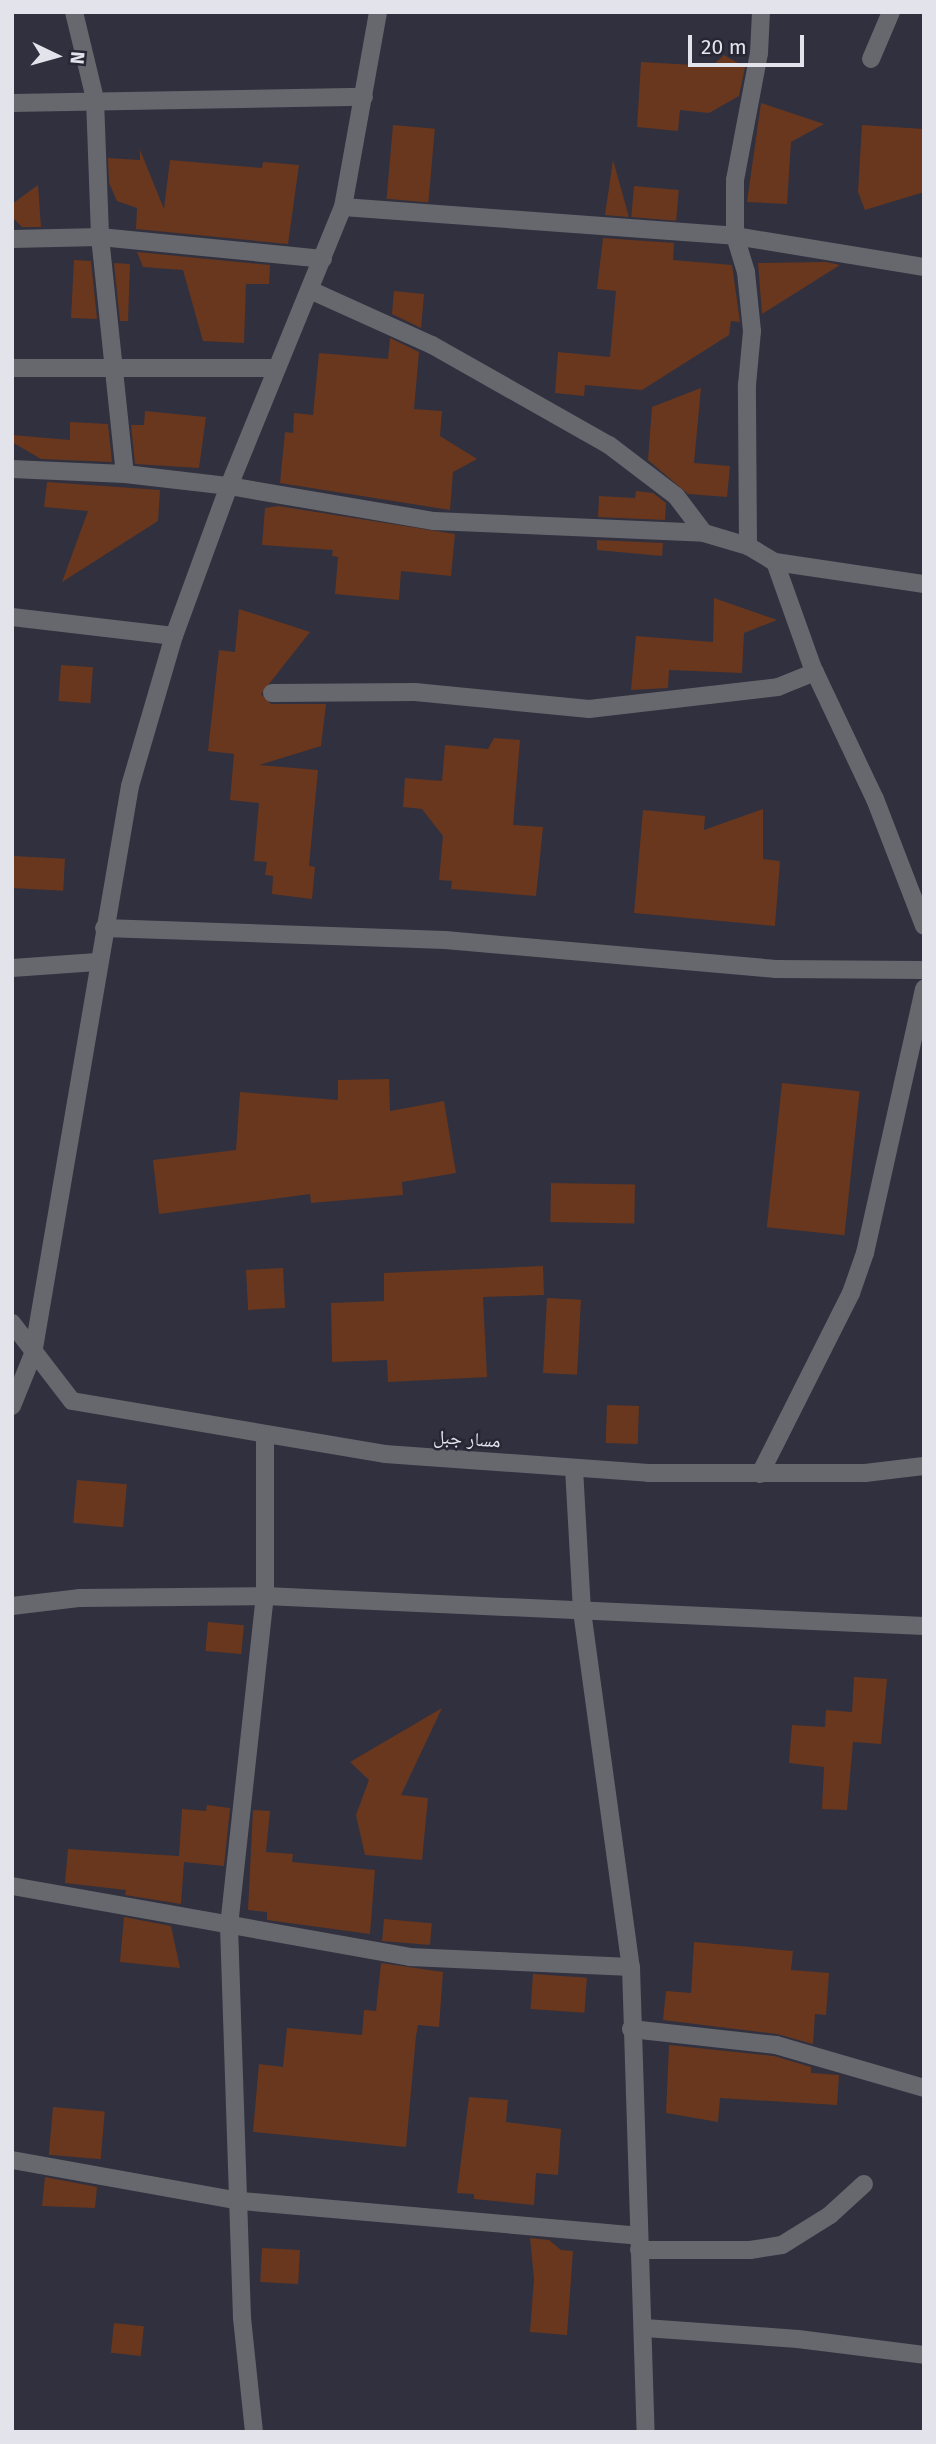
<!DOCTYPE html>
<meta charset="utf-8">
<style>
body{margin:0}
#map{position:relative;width:936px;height:2444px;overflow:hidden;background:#30303f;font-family:"Fira Sans","Noto Naskh Arabic",sans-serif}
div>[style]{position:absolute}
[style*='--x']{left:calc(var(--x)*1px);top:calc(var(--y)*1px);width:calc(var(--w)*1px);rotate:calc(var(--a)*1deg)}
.building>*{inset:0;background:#69371d;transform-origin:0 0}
.minor>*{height:18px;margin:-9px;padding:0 9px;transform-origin:9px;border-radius:9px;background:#67676e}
span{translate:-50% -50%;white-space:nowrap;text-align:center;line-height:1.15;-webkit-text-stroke:5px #272634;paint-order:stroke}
.street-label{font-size:19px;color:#e3e3ec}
.frame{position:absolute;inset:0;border:14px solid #e3e3ec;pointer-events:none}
.north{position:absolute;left:21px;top:21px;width:70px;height:70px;-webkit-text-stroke:5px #272634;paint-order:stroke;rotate:95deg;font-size:19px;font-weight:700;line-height:28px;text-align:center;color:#e3e3ec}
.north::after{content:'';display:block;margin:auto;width:24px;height:32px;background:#e3e3ec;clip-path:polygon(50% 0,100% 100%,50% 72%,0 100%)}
.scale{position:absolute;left:688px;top:35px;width:116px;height:32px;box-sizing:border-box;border:4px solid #e3e3ec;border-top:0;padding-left:9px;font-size:21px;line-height:24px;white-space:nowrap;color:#e3e3ec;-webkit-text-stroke:5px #272634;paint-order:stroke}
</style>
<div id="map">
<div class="building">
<div style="clip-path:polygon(724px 55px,745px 67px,739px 96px,709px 113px,680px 110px,678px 131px,637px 127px,641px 62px,712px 66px)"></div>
<div style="clip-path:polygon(761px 103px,824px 124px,791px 142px,787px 204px,747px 202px)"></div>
<div style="left:393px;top:125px;width:42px;height:74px;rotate:5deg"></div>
<div style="clip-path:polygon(862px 125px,924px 129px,924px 192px,865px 210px,858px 192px)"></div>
<div style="clip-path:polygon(140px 150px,164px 209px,170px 160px,262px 168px,263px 162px,299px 165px,288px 244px,136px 229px,137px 208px,117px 201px,109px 183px,108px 158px,140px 160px)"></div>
<div style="clip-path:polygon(613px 160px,629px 217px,605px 215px)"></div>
<div style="clip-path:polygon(38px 185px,41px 227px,22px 227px,13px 218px,12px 204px)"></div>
<div style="left:634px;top:186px;width:45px;height:31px;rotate:5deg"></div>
<div style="clip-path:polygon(603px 238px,674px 243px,673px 260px,732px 265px,740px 322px,731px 321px,729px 335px,642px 390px,585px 385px,584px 396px,555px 393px,558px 352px,610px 357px,616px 291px,597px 289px)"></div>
<div style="clip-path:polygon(137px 252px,270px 265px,269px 284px,246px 284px,244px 343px,203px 341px,183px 270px,143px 267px)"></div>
<div style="clip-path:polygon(74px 260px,91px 261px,97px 319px,71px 318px)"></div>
<div style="clip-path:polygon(826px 262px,840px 265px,762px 314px,758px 263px)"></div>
<div style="clip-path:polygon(114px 263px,130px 264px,128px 321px,120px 321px)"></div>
<div style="clip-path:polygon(394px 291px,424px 294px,421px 328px,392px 314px)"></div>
<div style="clip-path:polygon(390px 338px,419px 352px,414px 409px,442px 411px,440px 436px,477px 459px,453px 472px,450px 510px,280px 483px,285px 432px,293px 433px,294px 413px,313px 415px,319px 353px,388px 359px)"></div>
<div style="clip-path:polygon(701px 388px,694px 463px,730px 466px,727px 497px,688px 494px,648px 460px,652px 407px)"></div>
<div style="clip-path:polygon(145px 411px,206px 417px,199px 468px,135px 464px,131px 425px,144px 425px)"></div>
<div style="clip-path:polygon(70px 422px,108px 424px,112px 462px,41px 459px,12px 442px,12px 435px,70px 440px)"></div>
<div style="clip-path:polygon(47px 482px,160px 490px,158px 521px,62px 582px,88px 511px,44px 507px)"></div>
<div style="clip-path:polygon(636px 491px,653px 493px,666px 503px,665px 520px,598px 517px,599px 496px,635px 498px)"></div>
<div style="clip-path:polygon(278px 506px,455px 534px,451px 576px,401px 571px,399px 600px,335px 594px,338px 557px,332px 556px,333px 550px,262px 545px,265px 508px)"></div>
<div style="clip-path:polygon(597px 540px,663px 543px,662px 556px,597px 550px)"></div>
<div style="clip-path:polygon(714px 598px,777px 620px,744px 633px,742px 673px,669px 670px,668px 688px,631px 690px,636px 636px,713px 642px)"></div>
<div style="clip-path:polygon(239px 609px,310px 632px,261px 694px,271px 704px,326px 704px,321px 746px,259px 765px,318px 770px,309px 866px,315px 867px,312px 899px,272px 894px,273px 876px,265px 875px,267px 862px,254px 861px,259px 803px,230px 800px,234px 754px,208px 751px,219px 650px,235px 652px)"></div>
<div style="left:61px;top:665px;width:32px;height:36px;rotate:4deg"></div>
<div style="clip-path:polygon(494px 738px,520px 740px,513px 825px,543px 827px,536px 896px,451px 889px,452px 881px,439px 880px,443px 836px,422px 809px,403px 807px,405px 778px,442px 781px,445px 745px,488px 749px)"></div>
<div style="clip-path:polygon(763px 809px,763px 859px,780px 861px,775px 926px,634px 913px,643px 810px,705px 816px,704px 830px)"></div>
<div style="left:13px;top:856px;width:52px;height:32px;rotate:3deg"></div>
<div style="clip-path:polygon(389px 1079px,390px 1111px,444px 1101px,456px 1173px,402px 1182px,403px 1195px,311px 1203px,310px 1194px,159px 1214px,153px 1160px,236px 1150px,240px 1092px,338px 1100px,338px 1080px)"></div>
<div style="left:782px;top:1083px;width:78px;height:145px;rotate:6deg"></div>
<div style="left:551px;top:1183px;width:84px;height:39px;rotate:1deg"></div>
<div style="clip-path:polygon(543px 1266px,544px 1295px,483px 1297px,487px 1377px,388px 1382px,387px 1360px,332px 1362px,331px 1303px,384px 1301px,384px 1273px)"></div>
<div style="left:283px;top:1268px;width:40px;height:37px;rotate:87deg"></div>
<div style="left:547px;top:1298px;width:34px;height:75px;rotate:3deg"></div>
<div style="left:607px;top:1405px;width:32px;height:38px;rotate:2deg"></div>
<div style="left:77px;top:1480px;width:50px;height:43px;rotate:5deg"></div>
<div style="left:208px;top:1622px;width:36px;height:29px;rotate:5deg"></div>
<div style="clip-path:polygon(854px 1677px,887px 1679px,881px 1744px,853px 1742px,847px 1810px,822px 1809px,824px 1767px,789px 1763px,792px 1725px,825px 1727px,826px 1710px,852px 1712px)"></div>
<div style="clip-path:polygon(442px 1708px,401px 1795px,428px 1798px,422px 1860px,365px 1855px,356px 1815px,369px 1780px,350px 1762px)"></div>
<div style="clip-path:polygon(207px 1805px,230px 1808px,224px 1866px,184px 1862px,181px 1904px,125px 1895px,126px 1890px,65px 1883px,68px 1849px,179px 1856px,182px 1809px,206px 1811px)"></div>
<div style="clip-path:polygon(253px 1810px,270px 1811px,266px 1852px,293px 1854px,292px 1862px,375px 1870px,370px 1934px,267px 1920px,267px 1912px,248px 1910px)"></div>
<div style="clip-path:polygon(124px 1917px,171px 1926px,180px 1968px,120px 1962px)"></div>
<div style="left:384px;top:1919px;width:48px;height:22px;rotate:5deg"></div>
<div style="clip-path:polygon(694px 1942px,793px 1951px,791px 1970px,829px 1973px,826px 2015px,815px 2014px,813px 2044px,777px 2034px,663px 2020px,666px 1991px,691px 1993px)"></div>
<div style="clip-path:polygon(381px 1963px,443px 1972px,439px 2027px,418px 2025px,416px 2036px,406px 2147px,253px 2132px,259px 2064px,283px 2067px,287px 2028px,362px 2035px,364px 2010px,376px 2011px)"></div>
<div style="left:533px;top:1974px;width:54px;height:35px;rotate:4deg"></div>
<div style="clip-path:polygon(669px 2045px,774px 2056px,811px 2067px,811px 2073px,839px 2075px,837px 2105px,720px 2098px,718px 2122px,666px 2113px)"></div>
<div style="clip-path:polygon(469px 2097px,508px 2100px,506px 2122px,561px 2129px,558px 2175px,536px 2173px,534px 2205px,474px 2199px,474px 2194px,457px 2193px)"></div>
<div style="left:53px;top:2107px;width:52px;height:48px;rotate:5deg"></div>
<div style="clip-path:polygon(45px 2177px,97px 2187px,95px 2208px,42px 2206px)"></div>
<div style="clip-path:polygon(530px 2238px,549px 2240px,561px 2250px,573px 2251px,567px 2335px,530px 2332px,534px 2279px)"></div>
<div style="left:262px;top:2248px;width:38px;height:34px;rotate:3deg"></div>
<div style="left:114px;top:2323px;width:30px;height:30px;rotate:6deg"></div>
</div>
<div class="minor">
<div style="--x:74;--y:12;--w:89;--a:76.4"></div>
<div style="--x:95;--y:99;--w:138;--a:87.9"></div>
<div style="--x:100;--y:237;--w:238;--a:84"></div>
<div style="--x:871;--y:59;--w:51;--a:-66.9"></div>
<div style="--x:12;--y:103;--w:352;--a:-1"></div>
<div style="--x:343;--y:207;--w:393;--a:4.2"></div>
<div style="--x:735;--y:236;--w:192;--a:9.3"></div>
<div style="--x:12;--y:239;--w:88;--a:-1.3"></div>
<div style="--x:100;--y:237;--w:224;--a:5.6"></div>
<div style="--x:310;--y:290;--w:134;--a:24.3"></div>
<div style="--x:432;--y:345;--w:203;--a:29.5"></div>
<div style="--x:609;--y:445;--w:84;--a:37.3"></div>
<div style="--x:676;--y:496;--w:46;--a:52.9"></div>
<div style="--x:12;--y:368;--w:264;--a:0"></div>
<div style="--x:12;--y:469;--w:113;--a:2.5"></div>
<div style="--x:125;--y:474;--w:105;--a:6.6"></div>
<div style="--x:229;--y:486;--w:208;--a:9.7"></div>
<div style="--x:434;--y:521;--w:270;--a:2.5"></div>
<div style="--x:704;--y:533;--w:46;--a:16.5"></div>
<div style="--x:748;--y:546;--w:31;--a:31"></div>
<div style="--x:775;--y:562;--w:151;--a:8.4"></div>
<div style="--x:748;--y:546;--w:161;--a:-90.4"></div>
<div style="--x:747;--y:385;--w:54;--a:-84.7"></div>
<div style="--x:752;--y:331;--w:59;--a:-95.8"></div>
<div style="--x:746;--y:272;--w:38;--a:-107"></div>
<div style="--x:735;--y:236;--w:56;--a:-90"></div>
<div style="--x:735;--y:180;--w:129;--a:-79.3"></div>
<div style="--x:759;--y:53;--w:41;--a:-87.2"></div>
<div style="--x:775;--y:562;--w:110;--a:70.4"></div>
<div style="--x:812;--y:666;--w:147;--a:64.7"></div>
<div style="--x:875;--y:799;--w:136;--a:68.9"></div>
<div style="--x:12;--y:617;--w:163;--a:6.7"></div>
<div style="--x:272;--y:693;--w:143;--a:-0.4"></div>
<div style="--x:415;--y:692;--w:175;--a:5.6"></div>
<div style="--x:589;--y:709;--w:190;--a:-6.6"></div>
<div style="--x:778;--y:687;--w:40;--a:-22"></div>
<div style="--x:104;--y:928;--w:341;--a:2"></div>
<div style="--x:445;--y:940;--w:332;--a:5"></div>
<div style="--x:776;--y:969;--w:148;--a:0.4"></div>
<div style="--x:12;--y:968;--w:85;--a:-4"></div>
<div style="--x:12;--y:1323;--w:98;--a:52.4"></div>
<div style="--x:72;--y:1401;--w:317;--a:9.6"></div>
<div style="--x:385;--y:1454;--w:264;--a:4.1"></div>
<div style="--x:648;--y:1473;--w:217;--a:0"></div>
<div style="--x:865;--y:1473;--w:59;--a:-6.8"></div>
<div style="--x:12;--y:1406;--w:56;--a:-68"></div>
<div style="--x:33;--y:1354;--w:576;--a:-80.31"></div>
<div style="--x:130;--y:786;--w:156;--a:-73.7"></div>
<div style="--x:174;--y:636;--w:160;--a:-69.9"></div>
<div style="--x:229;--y:486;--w:301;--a:-67.8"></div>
<div style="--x:343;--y:207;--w:198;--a:-79.8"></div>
<div style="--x:574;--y:1468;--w:143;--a:86.8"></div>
<div style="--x:582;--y:1611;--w:359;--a:82.2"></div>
<div style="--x:631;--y:1967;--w:465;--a:88.2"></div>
<div style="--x:760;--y:1474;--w:203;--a:-63.3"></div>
<div style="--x:851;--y:1293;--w:42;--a:-70.7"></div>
<div style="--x:865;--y:1253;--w:271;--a:-77.4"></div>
<div style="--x:12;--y:1606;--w:67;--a:-6.8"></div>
<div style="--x:79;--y:1598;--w:186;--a:-0.6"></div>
<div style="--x:265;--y:1596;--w:660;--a:2.61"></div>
<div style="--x:12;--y:1886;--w:404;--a:10.1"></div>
<div style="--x:410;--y:1957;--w:221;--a:2.6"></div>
<div style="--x:631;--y:2029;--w:146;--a:6.3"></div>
<div style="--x:776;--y:2045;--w:154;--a:16.2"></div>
<div style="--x:12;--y:2160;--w:233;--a:10.2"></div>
<div style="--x:241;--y:2201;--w:399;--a:5"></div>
<div style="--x:639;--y:2250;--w:111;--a:0"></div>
<div style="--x:750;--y:2250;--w:32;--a:-9"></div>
<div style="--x:782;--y:2245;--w:57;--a:-32"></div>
<div style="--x:830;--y:2215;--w:46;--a:-42.4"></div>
<div style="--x:645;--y:2328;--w:153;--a:4.1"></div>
<div style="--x:798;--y:2339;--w:127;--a:7.2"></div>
<div style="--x:254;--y:2432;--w:115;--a:-96"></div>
<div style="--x:242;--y:2318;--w:392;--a:-91.9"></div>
<div style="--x:229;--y:1926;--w:332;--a:-83.8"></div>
<div style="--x:265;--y:1596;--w:162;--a:-90"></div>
</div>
<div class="street-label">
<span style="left:467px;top:1439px;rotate:4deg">مسار جبل</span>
</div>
<div class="frame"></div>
<div class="north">N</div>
<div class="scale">20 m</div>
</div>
